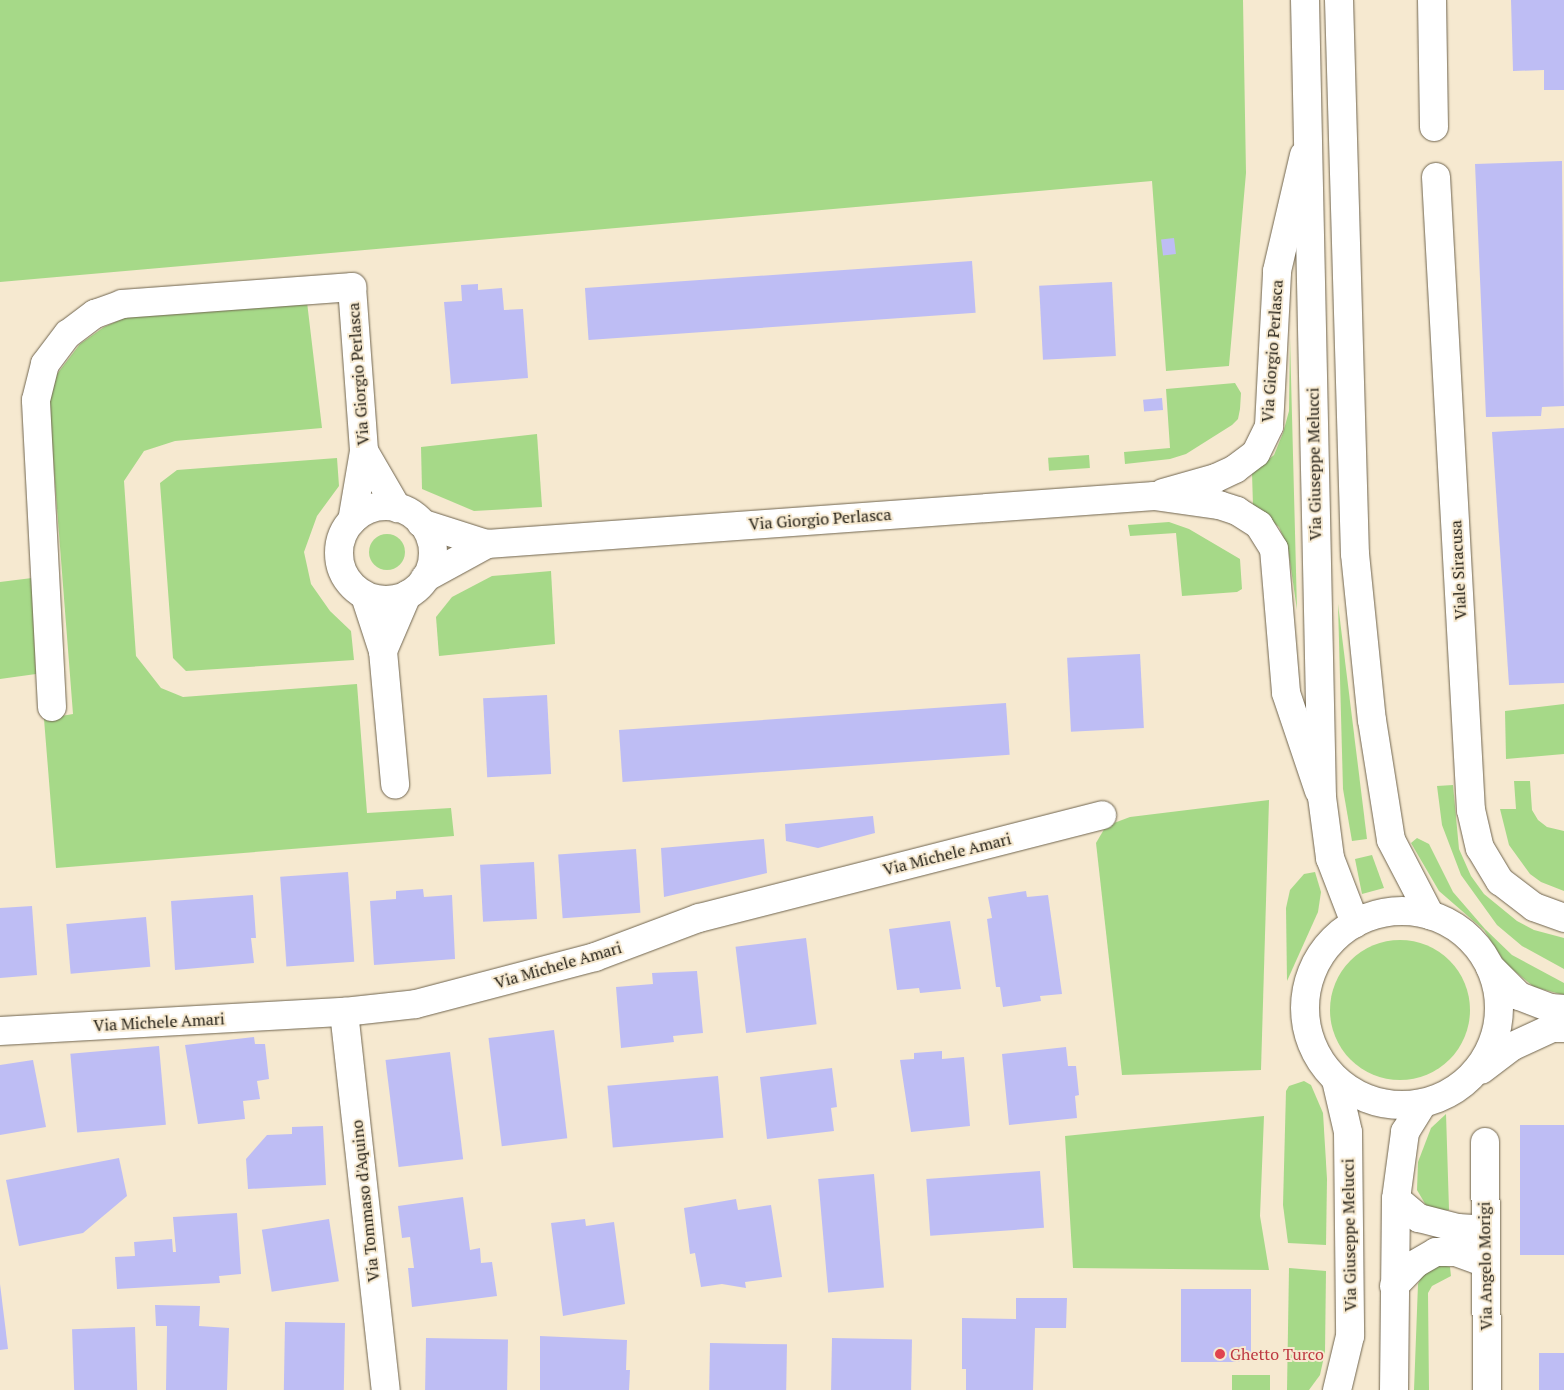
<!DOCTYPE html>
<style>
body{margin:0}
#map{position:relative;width:1564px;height:1390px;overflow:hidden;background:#f6e9d0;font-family:"PT Serif",serif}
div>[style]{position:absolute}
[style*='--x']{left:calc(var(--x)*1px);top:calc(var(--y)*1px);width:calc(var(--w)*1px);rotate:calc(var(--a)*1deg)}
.green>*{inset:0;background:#a6d988;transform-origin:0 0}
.round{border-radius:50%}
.building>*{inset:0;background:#bebdf4;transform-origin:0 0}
.roads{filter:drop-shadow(0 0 1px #70654f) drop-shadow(0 0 1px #70654f)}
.street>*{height:28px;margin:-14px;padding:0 14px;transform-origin:14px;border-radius:14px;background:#fff}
.street>.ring{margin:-14px;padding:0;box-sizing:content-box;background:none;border:28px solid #fff;border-radius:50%}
.secondary>*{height:28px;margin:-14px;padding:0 14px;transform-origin:14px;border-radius:14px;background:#fff}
.secondary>.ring{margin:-14px;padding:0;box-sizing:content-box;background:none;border:28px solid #fff;border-radius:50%}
.dots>*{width:14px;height:14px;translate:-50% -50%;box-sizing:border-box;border:2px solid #f6e9d0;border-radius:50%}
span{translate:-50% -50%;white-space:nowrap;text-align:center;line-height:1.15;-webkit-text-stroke:4px #f6e9d0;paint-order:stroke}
.street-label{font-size:16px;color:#242017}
.health-label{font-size:16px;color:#be3a42}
.left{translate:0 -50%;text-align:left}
</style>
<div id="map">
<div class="green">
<div style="clip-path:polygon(0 0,1243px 0,1246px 173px,1229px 366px,1166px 371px,1152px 181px,0 282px)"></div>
<div style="clip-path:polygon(307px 302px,322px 428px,175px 441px,144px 451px,124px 481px,136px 656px,161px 688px,183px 697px,357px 684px,367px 813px,451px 808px,454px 836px,56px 868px,44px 719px,73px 714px,49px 405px,57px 374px,80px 344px,104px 327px,129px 316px)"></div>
<div style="clip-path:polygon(1290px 338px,1297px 610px,1288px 548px,1279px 527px,1253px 506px,1252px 473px,1274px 455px,1283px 433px,1289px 411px)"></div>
<div style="clip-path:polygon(1235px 383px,1241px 393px,1240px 409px,1238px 419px,1232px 425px,1186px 454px,1170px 459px,1125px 464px,1124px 452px,1170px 448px,1166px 389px)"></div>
<div style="clip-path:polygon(537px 434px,542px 507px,474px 511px,422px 489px,421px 447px)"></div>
<div style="left:1089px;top:455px;width:13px;height:41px;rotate:86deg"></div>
<div style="clip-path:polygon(337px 458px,339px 486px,317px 516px,304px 552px,311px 584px,330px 611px,351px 631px,354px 660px,186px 671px,173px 658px,160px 483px,177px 470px)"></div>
<div style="clip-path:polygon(1169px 522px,1189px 529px,1240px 559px,1242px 589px,1237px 592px,1182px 596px,1176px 533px,1130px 536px,1128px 525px)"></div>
<div class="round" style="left:369px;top:534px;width:36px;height:36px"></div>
<div style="clip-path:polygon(551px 571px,555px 644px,439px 656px,436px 617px,452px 597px,492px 576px)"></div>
<div style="clip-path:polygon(32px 578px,36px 674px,0 679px,0 582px)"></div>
<div style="clip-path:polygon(1338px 604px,1367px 839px,1352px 841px,1343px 789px)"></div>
<div style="clip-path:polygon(1564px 704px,1564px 754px,1506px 759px,1505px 711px)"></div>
<div style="clip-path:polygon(1514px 781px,1530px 781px,1532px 810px,1538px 820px,1547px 827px,1564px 831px,1564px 891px,1541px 882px,1530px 874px,1509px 845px,1500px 809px,1516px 809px)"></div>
<div style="clip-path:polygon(1453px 785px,1459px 849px,1471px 876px,1484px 894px,1517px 921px,1534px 930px,1564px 938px,1564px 969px,1522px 946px,1497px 925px,1461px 875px,1442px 825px,1437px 786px)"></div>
<div style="clip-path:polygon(1269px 800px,1261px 1070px,1122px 1075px,1096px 843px,1106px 826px,1130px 817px)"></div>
<div style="clip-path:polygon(1417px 838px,1429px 844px,1453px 892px,1485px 929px,1512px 955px,1564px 983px,1564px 995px,1534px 987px,1505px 963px,1484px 930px,1439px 891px,1411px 843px)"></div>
<div style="clip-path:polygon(1372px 855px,1384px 888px,1362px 894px,1355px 859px)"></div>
<div style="clip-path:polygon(1315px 872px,1321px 892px,1318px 912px,1287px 981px,1286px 908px,1290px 890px,1304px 874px)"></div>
<div class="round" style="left:1330px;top:940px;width:140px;height:140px"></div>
<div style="clip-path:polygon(1304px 1081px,1311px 1085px,1323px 1113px,1327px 1179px,1326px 1245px,1288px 1243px,1283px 1205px,1286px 1091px,1289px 1086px)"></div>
<div style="clip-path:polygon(1446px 1114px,1449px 1210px,1437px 1210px,1427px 1207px,1417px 1190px,1418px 1162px,1431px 1128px)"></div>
<div style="clip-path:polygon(1264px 1116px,1260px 1216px,1269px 1270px,1073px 1268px,1065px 1136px)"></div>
<div style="clip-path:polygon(1442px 1265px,1450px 1267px,1451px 1276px,1432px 1286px,1428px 1293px,1429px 1390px,1414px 1390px,1418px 1284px,1425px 1270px)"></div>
<div style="clip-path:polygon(1289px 1268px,1326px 1271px,1325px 1352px,1320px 1375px,1309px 1390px,1287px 1390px)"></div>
<div style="left:1270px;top:1375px;width:15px;height:38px;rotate:90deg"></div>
</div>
<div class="building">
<div style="clip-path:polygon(1511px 0,1564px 0,1564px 90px,1544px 90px,1544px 70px,1513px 71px)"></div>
<div style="clip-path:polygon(1562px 161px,1564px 406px,1542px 407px,1541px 416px,1486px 417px,1475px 164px)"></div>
<div style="left:1174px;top:238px;width:16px;height:13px;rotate:83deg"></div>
<div style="left:972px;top:261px;width:52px;height:388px;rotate:86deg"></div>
<div style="left:1112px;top:282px;width:74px;height:73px;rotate:87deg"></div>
<div style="clip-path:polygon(478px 284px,478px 290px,502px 288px,504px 310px,523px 309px,528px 378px,451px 384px,444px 302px,462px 301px,461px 285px)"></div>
<div style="left:1162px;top:398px;width:12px;height:19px;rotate:85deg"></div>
<div style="clip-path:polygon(1564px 428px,1564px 683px,1509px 685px,1492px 432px)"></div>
<div style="left:1140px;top:654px;width:74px;height:73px;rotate:87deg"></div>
<div style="left:547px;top:695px;width:79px;height:64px;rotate:87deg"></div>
<div style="left:1006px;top:703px;width:52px;height:388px;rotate:86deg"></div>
<div style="clip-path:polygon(873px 816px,875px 833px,818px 848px,786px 841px,785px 824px)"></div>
<div style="clip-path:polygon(764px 839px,767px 873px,664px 897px,661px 848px)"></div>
<div style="left:636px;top:849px;width:64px;height:78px;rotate:86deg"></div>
<div style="left:534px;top:862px;width:57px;height:54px;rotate:87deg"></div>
<div style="left:348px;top:872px;width:90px;height:68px;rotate:86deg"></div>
<div style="clip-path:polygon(423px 889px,424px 897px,452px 895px,455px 959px,374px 965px,370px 901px,396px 899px,396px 891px)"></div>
<div style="clip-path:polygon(1026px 891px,1027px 897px,1048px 895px,1062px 994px,1040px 996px,1041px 1001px,1003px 1007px,1000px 987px,996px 987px,987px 919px,992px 918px,988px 897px)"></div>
<div style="clip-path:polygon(253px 895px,256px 938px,251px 938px,254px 963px,175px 970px,171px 901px)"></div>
<div style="clip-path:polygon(32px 906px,37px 975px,0 978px,0 908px)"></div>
<div style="left:146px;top:917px;width:50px;height:80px;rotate:85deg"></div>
<div style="clip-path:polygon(950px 921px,961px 989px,920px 993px,919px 988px,897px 990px,889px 929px)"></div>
<div style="left:806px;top:938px;width:87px;height:71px;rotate:83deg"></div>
<div style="clip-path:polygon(697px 971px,703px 1033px,673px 1036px,674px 1042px,621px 1048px,616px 987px,653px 984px,652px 973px)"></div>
<div style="left:554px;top:1030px;width:109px;height:66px;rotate:83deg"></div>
<div style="clip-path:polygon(254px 1037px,255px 1044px,265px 1044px,269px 1079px,257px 1081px,260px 1099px,243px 1101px,245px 1119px,198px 1124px,185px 1045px)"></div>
<div style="left:159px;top:1046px;width:79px;height:89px;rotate:85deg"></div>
<div style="clip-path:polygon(1066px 1047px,1068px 1066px,1076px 1066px,1079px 1095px,1075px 1096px,1077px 1118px,1009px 1125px,1002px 1054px)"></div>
<div style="clip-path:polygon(942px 1051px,942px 1059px,964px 1057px,970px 1126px,911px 1132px,900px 1060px,914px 1059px,914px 1053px)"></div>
<div style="left:450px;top:1052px;width:108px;height:65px;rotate:83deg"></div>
<div style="clip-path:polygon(33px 1060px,46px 1127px,0 1135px,0 1065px)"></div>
<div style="clip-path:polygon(832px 1068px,837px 1107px,831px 1108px,834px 1131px,767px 1139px,760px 1077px)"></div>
<div style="left:718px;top:1076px;width:62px;height:111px;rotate:85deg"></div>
<div style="left:1564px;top:1125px;width:130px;height:44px;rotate:90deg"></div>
<div style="clip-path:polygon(323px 1126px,326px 1185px,248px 1189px,246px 1159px,267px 1135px,292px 1134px,292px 1127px)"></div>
<div style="clip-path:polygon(119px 1158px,127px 1196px,83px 1233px,19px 1246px,6px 1180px)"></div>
<div style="left:1040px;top:1171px;width:57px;height:114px;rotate:86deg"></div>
<div style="left:874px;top:1174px;width:114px;height:56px;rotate:85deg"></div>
<div style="clip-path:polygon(463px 1197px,470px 1250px,480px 1248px,481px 1263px,492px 1262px,497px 1296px,412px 1307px,408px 1268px,414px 1268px,410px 1237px,402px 1238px,398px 1206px)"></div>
<div style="clip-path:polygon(736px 1199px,738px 1210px,771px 1205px,782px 1277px,745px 1282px,746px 1288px,722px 1284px,701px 1287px,695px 1253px,690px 1254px,684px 1208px)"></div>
<div style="clip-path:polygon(237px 1213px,241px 1274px,219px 1276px,220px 1283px,117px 1289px,115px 1257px,135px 1256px,134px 1242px,172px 1239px,173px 1252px,176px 1252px,173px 1217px)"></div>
<div style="left:329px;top:1219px;width:63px;height:68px;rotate:81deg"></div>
<div style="clip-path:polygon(585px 1219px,586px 1226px,614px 1222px,625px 1304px,563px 1316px,551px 1223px)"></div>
<div style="clip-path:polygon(0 1284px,8px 1349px,0 1350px)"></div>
<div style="left:1181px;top:1289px;width:70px;height:73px"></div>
<div style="clip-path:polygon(1016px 1298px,1067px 1298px,1066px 1328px,1035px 1328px,1033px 1390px,966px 1390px,966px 1369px,962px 1369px,962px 1318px,1016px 1319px)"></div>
<div style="clip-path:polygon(155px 1305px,200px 1306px,199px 1326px,229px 1328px,227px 1390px,166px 1390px,167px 1326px,156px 1326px)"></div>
<div style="left:285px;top:1322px;width:60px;height:68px;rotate:1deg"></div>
<div style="left:135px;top:1327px;width:63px;height:63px;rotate:88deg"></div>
<div style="clip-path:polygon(540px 1336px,627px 1340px,626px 1370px,630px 1370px,629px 1390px,540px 1390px)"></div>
<div style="left:426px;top:1338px;width:82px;height:52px;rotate:1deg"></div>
<div style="left:832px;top:1338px;width:80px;height:52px;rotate:1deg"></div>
<div style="left:710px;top:1343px;width:77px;height:47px;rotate:1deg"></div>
<div style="left:1539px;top:1353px;width:25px;height:37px"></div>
</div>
<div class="roads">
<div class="street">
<div style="--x:1432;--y:0;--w:127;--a:89.1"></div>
<div style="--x:1436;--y:177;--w:634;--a:86.84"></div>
<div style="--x:1471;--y:810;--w:39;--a:77"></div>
<div style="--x:1480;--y:848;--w:39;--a:59"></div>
<div style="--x:1500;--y:881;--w:43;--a:37.4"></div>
<div style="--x:1534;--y:907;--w:32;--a:20"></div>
<div style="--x:364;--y:451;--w:66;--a:59.9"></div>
<div style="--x:1163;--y:493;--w:55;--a:-15.8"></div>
<div style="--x:1216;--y:478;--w:21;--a:-25"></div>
<div style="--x:1235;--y:469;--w:26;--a:-37"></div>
<div style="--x:1256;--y:453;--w:30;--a:-64"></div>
<div style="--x:1269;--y:426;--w:155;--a:-87"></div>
<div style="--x:1277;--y:271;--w:119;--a:-76.9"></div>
<div class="ring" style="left:339px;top:506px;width:66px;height:66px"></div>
<div style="--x:421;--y:523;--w:69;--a:17.7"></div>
<div style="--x:487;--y:544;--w:669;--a:-4.12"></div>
<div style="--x:1154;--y:496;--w:66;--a:7.9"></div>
<div style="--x:1219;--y:505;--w:19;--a:18"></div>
<div style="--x:1237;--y:511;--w:26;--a:32"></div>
<div style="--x:1259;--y:525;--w:28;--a:58"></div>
<div style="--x:1274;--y:549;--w:144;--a:85.2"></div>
<div style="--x:1286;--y:693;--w:103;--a:71.4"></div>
<div style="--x:425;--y:578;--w:71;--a:-28.7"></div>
<div style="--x:365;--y:596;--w:58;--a:71.9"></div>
<div style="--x:383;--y:651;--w:134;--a:84.8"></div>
<div style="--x:383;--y:651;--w:61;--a:-66.8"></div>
<div style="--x:52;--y:707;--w:307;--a:-93"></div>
<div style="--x:36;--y:400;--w:37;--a:-76"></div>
<div style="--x:45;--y:364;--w:38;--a:-53"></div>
<div style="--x:68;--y:334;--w:34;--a:-37"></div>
<div style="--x:95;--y:314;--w:29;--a:-20"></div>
<div style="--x:122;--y:304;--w:231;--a:-4.2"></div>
<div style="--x:352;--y:287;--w:164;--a:85.8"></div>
<div style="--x:364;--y:451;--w:71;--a:99.7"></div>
<div style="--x:344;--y:1012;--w:380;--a:83.7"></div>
<div style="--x:0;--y:1031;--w:345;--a:-3.2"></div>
<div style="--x:344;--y:1012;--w:72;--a:-6.3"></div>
<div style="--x:416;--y:1004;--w:185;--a:-14.7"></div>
<div style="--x:595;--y:957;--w:111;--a:-20.6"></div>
<div style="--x:699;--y:918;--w:416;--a:-14.3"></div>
<div style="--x:1485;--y:1142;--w:248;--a:89.5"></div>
<div style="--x:1396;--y:1199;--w:30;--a:40"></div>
<div style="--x:1419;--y:1218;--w:40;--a:14.4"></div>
<div style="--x:1458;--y:1228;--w:26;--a:4"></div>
<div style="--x:1394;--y:1286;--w:30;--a:-46"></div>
<div style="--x:1415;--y:1264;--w:24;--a:-30"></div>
<div style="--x:1436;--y:1252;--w:20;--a:0"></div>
<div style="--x:1456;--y:1252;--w:30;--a:20"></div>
</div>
<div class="secondary">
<div style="--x:1305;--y:0;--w:797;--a:88.78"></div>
<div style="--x:1322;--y:797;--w:62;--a:82.5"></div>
<div style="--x:1330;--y:858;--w:70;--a:69"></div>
<div style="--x:1339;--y:0;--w:554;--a:88.35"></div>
<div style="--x:1355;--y:554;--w:167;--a:84.2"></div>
<div style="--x:1372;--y:720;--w:121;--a:81"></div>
<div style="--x:1391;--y:840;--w:85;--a:62.5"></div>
<div class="ring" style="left:1305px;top:911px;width:166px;height:166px"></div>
<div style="--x:1490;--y:967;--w:41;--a:45"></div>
<div style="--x:1519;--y:996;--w:34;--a:21"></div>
<div style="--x:1551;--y:1008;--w:13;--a:4"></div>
<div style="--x:1481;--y:1070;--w:40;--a:-37"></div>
<div style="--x:1513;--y:1046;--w:43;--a:-24.8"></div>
<div style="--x:1552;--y:1028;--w:12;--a:0"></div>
<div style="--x:1336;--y:1080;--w:53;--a:77"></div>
<div style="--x:1348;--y:1132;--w:204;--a:89.4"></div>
<div style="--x:1350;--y:1336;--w:56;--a:103.5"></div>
<div style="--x:1394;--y:1390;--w:191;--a:-89.4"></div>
<div style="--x:1396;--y:1199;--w:68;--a:-82.3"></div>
<div style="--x:1405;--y:1132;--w:34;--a:-58"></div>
</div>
</div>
<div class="dots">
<div style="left:1220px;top:1354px;background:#e0444e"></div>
</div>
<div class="street-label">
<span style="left:1272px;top:351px;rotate:-86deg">Via Giorgio Perlasca</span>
<span style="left:358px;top:374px;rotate:-94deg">Via Giorgio Perlasca</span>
<span style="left:1314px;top:464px;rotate:-91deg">Via Giuseppe Melucci</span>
<span style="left:820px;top:519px;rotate:-4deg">Via Giorgio Perlasca</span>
<span style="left:1458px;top:570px;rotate:-93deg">Viale Siracusa</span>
<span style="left:947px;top:854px;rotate:-14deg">Via Michele Amari</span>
<span style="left:558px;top:965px;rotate:-16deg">Via Michele Amari</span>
<span style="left:159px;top:1022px;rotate:-3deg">Via Michele Amari</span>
<span style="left:365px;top:1201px;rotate:-96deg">Via Tommaso d'Aquino</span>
<span style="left:1349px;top:1235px;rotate:-91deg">Via Giuseppe Melucci</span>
<span style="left:1485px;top:1266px;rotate:-91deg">Via Angelo Morigi</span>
</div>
<div class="health-label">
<span class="left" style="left:1230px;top:1354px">Ghetto Turco</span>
</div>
</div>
